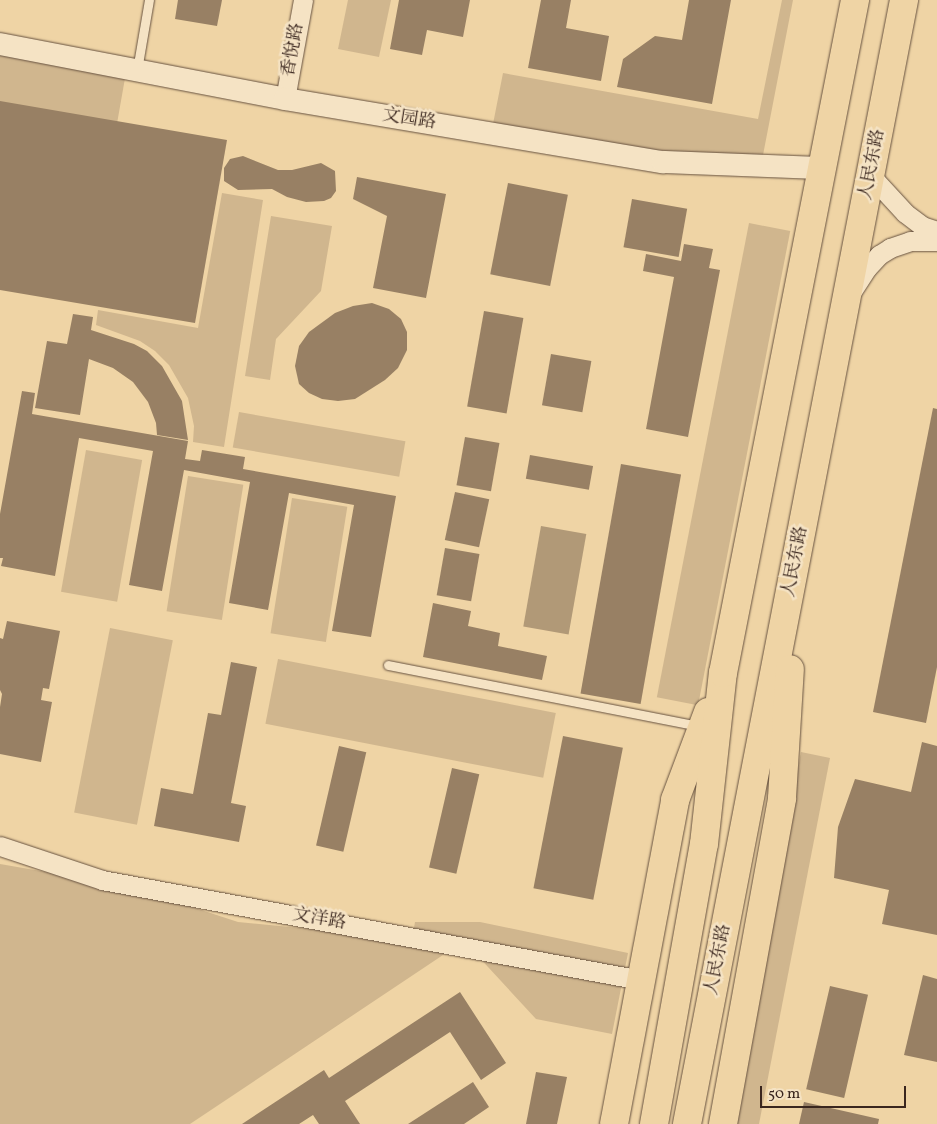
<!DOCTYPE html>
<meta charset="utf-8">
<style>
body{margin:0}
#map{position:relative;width:937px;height:1124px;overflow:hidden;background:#efd4a5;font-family:Vollkorn,"Noto Serif SC",serif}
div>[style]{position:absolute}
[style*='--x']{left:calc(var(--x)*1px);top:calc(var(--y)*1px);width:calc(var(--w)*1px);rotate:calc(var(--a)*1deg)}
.green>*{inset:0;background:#d0b68e;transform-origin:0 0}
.water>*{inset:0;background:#b19977;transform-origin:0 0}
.building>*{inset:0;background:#988064;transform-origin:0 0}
.roads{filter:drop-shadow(0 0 1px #675240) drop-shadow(0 0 1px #675240)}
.service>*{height:9px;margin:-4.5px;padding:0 4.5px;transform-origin:4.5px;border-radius:4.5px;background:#f5e3c4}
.minor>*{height:19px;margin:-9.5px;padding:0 9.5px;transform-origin:9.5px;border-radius:9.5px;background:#f5e3c4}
.tertiary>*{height:22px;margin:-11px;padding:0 11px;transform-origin:11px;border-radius:11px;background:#f5e3c4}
.primary>*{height:28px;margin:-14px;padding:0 14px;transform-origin:14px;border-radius:14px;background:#efd4a5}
span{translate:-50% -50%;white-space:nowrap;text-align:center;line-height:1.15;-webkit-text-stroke:5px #f5e3c4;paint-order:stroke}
.street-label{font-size:18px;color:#3a261e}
.scale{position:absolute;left:760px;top:1086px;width:146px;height:22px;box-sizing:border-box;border:2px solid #3a261e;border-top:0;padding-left:6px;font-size:15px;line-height:18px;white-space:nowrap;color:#3a261e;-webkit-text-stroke:4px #f5e3c4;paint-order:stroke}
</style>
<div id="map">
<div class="green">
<div style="clip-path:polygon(348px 0,391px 0,379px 57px,338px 49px)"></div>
<div style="clip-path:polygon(782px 0,793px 0,763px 155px,662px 153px,493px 124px,503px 73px,758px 119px)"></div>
<div style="left:0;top:50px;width:128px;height:75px;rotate:10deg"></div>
<div style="clip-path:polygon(222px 193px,263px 200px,224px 447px,193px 442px,194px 426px,188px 398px,169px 365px,155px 351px,140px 341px,96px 325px,98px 310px,198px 328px)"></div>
<div style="clip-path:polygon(271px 216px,332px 226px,321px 291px,276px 339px,270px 380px,245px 376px)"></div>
<div style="left:749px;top:223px;width:42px;height:483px;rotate:11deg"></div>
<div style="left:239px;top:412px;width:169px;height:36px;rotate:10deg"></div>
<div style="left:86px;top:450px;width:57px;height:144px;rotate:10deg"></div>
<div style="left:188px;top:476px;width:56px;height:137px;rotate:9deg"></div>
<div style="left:292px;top:498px;width:56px;height:137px;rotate:9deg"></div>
<div style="left:110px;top:628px;width:64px;height:188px;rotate:11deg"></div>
<div style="left:278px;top:659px;width:283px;height:66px;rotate:11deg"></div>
<div style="clip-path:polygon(801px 752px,830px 758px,759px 1124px,734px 1124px)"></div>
<div style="clip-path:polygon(0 864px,179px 895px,189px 906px,238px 922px,412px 939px,415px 922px,480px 922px,628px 953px,612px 1034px,536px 1019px,464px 941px,190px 1124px,0 1124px)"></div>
</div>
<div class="water">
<div style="left:541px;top:526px;width:46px;height:102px;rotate:10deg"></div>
</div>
<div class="building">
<div style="clip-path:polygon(178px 0,222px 0,217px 26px,175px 19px)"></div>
<div style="clip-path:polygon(399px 0,470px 0,463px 37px,427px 30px,422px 55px,390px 49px)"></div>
<div style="clip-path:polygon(541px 0,571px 0,566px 28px,609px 36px,601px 81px,528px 68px)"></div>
<div style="clip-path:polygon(689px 0,731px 0,712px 104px,617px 87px,623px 59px,655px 36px,682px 40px)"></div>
<div style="clip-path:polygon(0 101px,227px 140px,195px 323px,0 290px)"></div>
<div style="clip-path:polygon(243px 156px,278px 170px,292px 170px,321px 163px,335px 171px,336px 191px,331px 198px,324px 201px,306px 202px,287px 197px,272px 189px,238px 190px,224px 181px,224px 168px,230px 159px)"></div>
<div style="clip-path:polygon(357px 177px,446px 194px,426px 298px,373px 288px,387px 216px,353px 199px)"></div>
<div style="left:508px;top:183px;width:61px;height:93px;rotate:11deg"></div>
<div style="left:632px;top:199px;width:56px;height:49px;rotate:10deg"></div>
<div style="clip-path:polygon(684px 244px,713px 249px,709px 268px,720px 270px,688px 437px,646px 429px,674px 277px,643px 271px,646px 254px,681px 261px)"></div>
<div style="clip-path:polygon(372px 303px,389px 309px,401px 319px,407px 332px,407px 350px,398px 368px,385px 380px,355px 399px,338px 401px,322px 399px,309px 393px,299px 384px,295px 366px,299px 346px,309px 332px,335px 313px,353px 306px)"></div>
<div style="left:484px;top:311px;width:40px;height:97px;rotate:10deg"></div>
<div style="clip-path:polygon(73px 314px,93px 317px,91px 330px,134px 344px,147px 351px,162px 366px,182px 401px,188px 440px,157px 435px,156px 423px,148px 402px,133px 382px,113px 368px,89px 359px,80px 415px,35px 408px,47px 341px,67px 344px)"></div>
<div style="left:551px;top:354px;width:41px;height:52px;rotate:10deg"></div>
<div style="clip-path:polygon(22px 391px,35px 393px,32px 414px,188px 441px,185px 459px,200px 461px,202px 450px,245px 457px,243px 469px,396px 496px,371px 637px,332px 631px,354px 505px,289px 493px,268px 610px,229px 603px,250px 482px,184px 470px,162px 591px,129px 585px,153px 451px,79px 438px,55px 576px,1px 566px,3px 558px,0 558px,0 514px)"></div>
<div style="clip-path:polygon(933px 408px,937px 409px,937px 667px,926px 723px,873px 712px)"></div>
<div style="left:465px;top:437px;width:35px;height:49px;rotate:10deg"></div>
<div style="left:530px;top:455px;width:64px;height:24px;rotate:10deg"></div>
<div style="left:621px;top:464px;width:61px;height:233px;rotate:10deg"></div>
<div style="left:455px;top:492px;width:35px;height:49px;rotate:12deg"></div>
<div style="left:445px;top:548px;width:35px;height:48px;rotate:10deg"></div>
<div style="clip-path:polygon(433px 603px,471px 611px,468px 626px,500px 633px,498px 646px,547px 656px,542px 680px,423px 657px)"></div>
<div style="clip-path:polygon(7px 621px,60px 631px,49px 689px,43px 688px,41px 700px,52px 702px,41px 762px,0 754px,0 707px,2px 694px,0 690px,0 638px,3px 639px)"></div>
<div style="clip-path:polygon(231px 662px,257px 667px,231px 803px,246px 806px,239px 842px,154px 826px,161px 788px,193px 794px,208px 713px,221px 715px)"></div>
<div style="left:563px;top:736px;width:61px;height:155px;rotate:11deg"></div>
<div style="clip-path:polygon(922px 742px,937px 746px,937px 935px,882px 924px,889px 890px,834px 878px,838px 827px,855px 779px,911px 792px)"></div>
<div style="left:339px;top:746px;width:28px;height:102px;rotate:13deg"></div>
<div style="left:452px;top:768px;width:28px;height:102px;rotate:13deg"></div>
<div style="clip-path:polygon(923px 975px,937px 979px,937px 1062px,904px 1055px)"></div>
<div style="left:830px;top:986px;width:39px;height:106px;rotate:13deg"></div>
<div style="clip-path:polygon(460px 992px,506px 1063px,481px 1080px,450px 1032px,345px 1101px,360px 1124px,319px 1124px,313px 1115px,299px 1124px,242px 1124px,324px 1070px,329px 1078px)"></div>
<div style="clip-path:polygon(536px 1072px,567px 1077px,557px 1124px,526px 1124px)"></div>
<div style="clip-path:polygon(473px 1082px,489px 1107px,464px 1124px,408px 1124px)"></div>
<div style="clip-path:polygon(804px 1102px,879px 1119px,878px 1124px,799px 1124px)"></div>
</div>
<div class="roads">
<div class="service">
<div style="--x:137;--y:70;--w:71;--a:-80.3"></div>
<div style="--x:388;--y:665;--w:318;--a:11.1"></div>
</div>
<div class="minor">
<div style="--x:285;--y:99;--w:101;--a:-79.7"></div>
<div style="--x:871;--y:176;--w:50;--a:47.4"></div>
<div style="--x:905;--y:213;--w:21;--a:37"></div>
<div style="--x:922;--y:226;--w:16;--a:18"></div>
<div style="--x:852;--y:291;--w:27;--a:-57"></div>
<div style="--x:867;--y:268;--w:18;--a:-47"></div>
<div style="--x:879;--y:255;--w:13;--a:-32"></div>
<div style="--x:890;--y:248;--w:21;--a:-19"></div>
<div style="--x:910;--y:241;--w:27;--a:0"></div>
<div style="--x:0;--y:846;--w:108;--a:18.4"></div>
<div style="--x:102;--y:880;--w:548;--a:10.51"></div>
</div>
<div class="tertiary">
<div style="--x:0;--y:44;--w:290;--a:10.9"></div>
<div style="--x:285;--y:99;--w:383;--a:9.5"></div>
<div style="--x:663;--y:162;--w:158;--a:2.2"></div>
</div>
<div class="primary">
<div style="--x:614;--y:1124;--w:330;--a:-79.3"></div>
<div style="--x:675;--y:800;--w:94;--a:-69.4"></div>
<div style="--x:654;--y:1124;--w:284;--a:-79.9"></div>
<div style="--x:704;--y:844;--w:172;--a:-83.7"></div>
<div style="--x:723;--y:673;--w:686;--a:-78.9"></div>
<div style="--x:687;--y:1124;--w:1145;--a:-79.07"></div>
<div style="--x:723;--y:1124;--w:331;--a:-79.7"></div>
<div style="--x:782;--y:798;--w:129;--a:-86.5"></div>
</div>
</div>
<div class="street-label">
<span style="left:294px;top:50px;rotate:-80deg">香悅路</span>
<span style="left:409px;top:120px;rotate:9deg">文园路</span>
<span style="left:873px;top:165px;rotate:-79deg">人民东路</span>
<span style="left:796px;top:562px;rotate:-79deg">人民东路</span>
<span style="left:319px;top:920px;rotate:10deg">文洋路</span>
<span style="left:719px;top:960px;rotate:-79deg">人民东路</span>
</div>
<div class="scale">50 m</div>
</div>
